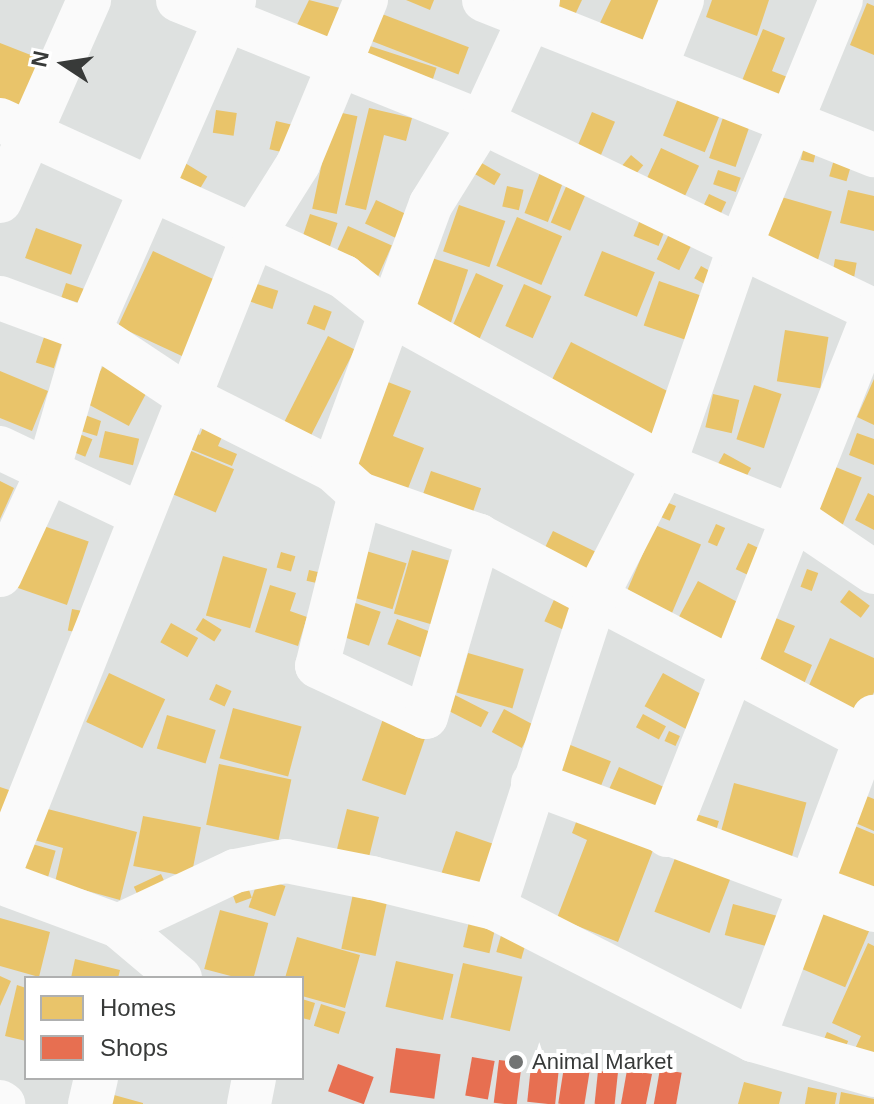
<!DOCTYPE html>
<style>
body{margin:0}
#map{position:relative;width:874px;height:1104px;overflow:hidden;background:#dee1e0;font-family:Helvetica,sans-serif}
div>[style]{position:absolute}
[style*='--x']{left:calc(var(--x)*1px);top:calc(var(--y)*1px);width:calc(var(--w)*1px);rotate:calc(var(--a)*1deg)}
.homes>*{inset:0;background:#e9c46a;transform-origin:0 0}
.shops>*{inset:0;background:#e76f51;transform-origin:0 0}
.street>*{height:44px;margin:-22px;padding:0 22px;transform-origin:22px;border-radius:22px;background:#fafafa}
.dots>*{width:22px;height:22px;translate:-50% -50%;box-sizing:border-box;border:4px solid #fff;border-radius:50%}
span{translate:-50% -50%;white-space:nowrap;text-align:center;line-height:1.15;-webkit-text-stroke:8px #fff;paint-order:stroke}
.poi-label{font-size:22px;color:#383a39}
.left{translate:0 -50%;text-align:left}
.legend{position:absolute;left:24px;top:976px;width:280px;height:104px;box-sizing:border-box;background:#fff;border:2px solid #afb0b0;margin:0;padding:10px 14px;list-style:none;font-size:24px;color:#383a39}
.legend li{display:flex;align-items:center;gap:16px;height:40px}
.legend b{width:40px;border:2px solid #afb0b0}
.north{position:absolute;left:24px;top:24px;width:80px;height:80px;-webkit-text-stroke:6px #fff;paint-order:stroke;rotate:282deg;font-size:22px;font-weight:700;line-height:32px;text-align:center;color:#383a39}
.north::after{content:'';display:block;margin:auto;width:28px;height:36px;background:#383a39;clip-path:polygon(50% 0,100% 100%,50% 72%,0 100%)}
</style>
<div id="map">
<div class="homes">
<div style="clip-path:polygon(309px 0,348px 10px,327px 54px,291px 37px)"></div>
<div style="clip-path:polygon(406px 0,434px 0,430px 10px)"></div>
<div style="clip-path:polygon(554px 0,582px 0,574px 17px,551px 6px)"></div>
<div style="clip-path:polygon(611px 0,669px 0,647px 47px,599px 25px)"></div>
<div style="clip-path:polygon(712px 0,769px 0,757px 36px,706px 17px)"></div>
<div style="clip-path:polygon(867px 3px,874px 6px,874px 55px,850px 45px)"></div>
<div style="left:382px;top:14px;width:93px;height:29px;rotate:21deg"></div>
<div style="clip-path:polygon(763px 29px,785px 38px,772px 71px,795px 80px,787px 102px,741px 83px)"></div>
<div style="clip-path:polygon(0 43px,46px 61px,26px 113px,0 103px)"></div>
<div style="left:370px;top:46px;width:70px;height:24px;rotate:18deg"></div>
<div style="left:681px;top:91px;width:45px;height:48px;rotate:22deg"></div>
<div style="left:727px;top:106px;width:28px;height:55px;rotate:19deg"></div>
<div style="clip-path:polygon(369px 108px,412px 118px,406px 141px,384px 135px,366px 210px,345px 205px)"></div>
<div style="left:216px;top:110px;width:21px;height:23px;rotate:8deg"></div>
<div style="left:333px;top:111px;width:25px;height:100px;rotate:12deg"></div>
<div style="left:592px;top:112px;width:25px;height:39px;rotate:23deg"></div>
<div style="left:276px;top:121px;width:22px;height:29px;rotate:13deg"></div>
<div style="left:804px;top:146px;width:13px;height:14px;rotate:13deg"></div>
<div style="left:661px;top:148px;width:42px;height:43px;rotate:25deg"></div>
<div style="left:631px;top:155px;width:16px;height:15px;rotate:40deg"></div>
<div style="left:835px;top:156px;width:18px;height:21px;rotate:16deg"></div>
<div style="left:480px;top:162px;width:24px;height:13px;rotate:30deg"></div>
<div style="left:185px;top:163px;width:26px;height:26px;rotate:31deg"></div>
<div style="left:541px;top:170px;width:25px;height:46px;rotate:21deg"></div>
<div style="left:718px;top:170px;width:24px;height:15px;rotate:19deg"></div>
<div style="left:568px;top:182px;width:21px;height:44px;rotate:23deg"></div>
<div style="left:507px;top:186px;width:17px;height:21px;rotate:13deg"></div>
<div style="clip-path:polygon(848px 190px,874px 196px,874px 231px,840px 223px)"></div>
<div style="left:709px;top:194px;width:19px;height:21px;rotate:25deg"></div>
<div style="left:778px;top:196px;width:56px;height:57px;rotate:16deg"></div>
<div style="left:376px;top:200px;width:41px;height:26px;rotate:25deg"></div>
<div style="left:459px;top:205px;width:49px;height:49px;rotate:19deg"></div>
<div style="left:644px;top:210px;width:27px;height:28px;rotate:22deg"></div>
<div style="left:310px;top:214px;width:29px;height:26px;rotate:18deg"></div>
<div style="left:517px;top:217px;width:49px;height:53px;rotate:23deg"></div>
<div style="left:348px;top:226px;width:48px;height:34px;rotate:24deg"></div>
<div style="left:36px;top:228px;width:49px;height:32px;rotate:20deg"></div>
<div style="left:669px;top:234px;width:25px;height:28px;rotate:26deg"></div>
<div style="left:153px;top:251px;width:80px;height:83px;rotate:25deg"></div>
<div style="left:602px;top:251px;width:57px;height:48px;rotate:22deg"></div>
<div style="left:432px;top:258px;width:38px;height:59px;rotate:18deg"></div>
<div style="left:835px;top:259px;width:22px;height:14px;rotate:10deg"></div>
<div style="left:701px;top:266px;width:18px;height:14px;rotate:29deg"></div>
<div style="left:476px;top:273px;width:30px;height:59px;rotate:24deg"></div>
<div style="left:245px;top:280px;width:35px;height:19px;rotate:18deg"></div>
<div style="left:659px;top:281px;width:52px;height:47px;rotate:19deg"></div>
<div style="left:66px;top:283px;width:25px;height:15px;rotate:18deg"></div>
<div style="left:524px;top:284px;width:30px;height:46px;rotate:24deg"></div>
<div style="left:314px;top:305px;width:19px;height:20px;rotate:21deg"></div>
<div style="left:785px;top:330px;width:44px;height:52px;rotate:9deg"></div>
<div style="left:46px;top:331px;width:19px;height:33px;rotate:18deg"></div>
<div style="left:328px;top:336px;width:30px;height:111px;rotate:27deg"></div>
<div style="left:571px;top:342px;width:117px;height:51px;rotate:27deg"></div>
<div style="left:104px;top:364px;width:51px;height:43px;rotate:28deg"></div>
<div style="clip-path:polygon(0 371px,48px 391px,32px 431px,0 418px)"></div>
<div style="clip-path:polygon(874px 379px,874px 425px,857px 417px)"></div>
<div style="clip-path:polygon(388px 382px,411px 391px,393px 436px,424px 448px,407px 491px,353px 469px)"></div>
<div style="left:754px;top:385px;width:29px;height:57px;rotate:18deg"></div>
<div style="left:713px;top:394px;width:27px;height:34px;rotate:13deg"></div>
<div style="clip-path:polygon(77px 412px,101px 421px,97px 436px,71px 428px)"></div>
<div style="clip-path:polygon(206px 420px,226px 428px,218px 446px,237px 454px,232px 466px,178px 444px,184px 429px,200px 435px)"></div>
<div style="left:72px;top:431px;width:22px;height:19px;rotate:22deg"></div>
<div style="left:105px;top:431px;width:35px;height:27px;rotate:13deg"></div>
<div style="clip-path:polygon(857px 433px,874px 439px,874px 465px,849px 455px)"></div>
<div style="left:177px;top:445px;width:62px;height:47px;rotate:23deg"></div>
<div style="left:724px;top:453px;width:31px;height:18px;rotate:29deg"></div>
<div style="left:833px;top:466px;width:31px;height:56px;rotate:22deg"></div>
<div style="left:431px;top:471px;width:53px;height:30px;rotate:19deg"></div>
<div style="clip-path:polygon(0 481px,14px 488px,0 519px)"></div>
<div style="clip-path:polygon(868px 493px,874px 496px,874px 530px,855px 520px)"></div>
<div style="left:664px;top:501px;width:13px;height:16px;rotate:23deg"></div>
<div style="left:32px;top:522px;width:60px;height:67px;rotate:19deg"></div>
<div style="left:716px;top:524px;width:10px;height:20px;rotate:24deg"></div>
<div style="left:655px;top:525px;width:50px;height:79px;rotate:23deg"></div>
<div style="left:553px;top:531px;width:64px;height:30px;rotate:26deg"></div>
<div style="left:748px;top:543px;width:23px;height:29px;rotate:25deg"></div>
<div style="left:353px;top:547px;width:56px;height:48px;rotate:17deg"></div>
<div style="left:412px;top:550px;width:56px;height:66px;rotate:16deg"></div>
<div style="left:281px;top:552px;width:15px;height:16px;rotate:16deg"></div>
<div style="left:223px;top:556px;width:46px;height:62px;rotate:16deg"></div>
<div style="left:807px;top:569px;width:12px;height:19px;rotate:20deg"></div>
<div style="left:309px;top:570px;width:9px;height:11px;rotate:13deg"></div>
<div style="left:698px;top:581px;width:58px;height:53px;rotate:28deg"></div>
<div style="clip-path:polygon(270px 585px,296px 593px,290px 611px,307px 617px,298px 646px,255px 632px)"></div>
<div style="left:849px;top:590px;width:26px;height:15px;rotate:37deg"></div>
<div style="left:557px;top:593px;width:32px;height:31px;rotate:24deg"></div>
<div style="left:341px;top:598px;width:42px;height:36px;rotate:19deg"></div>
<div style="left:72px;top:609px;width:20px;height:22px;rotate:11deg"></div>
<div style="clip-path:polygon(771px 616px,795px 626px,784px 652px,812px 665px,801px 691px,748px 667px)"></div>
<div style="left:203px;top:618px;width:22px;height:14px;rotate:32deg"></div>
<div style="left:397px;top:619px;width:51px;height:27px;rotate:21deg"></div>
<div style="left:171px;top:623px;width:31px;height:22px;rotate:29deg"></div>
<div style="clip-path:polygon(830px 638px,874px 658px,874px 692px,862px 719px,806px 692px)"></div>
<div style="left:468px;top:653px;width:58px;height:41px;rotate:16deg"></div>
<div style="left:109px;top:673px;width:62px;height:54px;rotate:25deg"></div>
<div style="left:663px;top:673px;width:58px;height:38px;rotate:29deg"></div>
<div style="left:216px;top:684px;width:17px;height:17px;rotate:24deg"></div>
<div style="left:453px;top:694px;width:40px;height:17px;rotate:27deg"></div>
<div style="left:233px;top:708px;width:71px;height:52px;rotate:15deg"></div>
<div style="left:504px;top:709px;width:34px;height:26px;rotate:28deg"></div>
<div style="left:643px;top:714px;width:26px;height:15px;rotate:28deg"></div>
<div style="left:167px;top:715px;width:51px;height:35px;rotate:17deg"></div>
<div style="left:384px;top:716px;width:46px;height:68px;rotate:19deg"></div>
<div style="left:669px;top:731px;width:12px;height:11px;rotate:24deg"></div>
<div style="left:558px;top:740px;width:57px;height:37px;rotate:22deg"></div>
<div style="left:219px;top:764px;width:74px;height:62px;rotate:12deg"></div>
<div style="left:619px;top:767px;width:59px;height:34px;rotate:24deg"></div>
<div style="left:734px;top:783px;width:75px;height:60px;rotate:15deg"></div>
<div style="clip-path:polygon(0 787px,21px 794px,0 826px)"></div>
<div style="clip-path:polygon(864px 795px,874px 799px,874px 831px,853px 822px)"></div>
<div style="clip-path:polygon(36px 806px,137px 832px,120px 900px,55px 882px,63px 848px,27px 838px)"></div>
<div style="left:347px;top:809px;width:33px;height:57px;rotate:14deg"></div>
<div style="left:696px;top:814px;width:24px;height:14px;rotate:17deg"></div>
<div style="left:143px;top:816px;width:59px;height:51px;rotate:11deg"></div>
<div style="clip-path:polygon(578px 817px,655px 845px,618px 942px,557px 918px,587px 840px,572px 833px)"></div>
<div style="clip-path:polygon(850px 824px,874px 834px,874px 901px,826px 881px)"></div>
<div style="left:456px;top:831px;width:46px;height:45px;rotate:19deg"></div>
<div style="left:22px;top:841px;width:35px;height:33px;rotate:16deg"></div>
<div style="left:677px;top:853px;width:59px;height:63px;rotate:21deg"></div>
<div style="left:161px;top:874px;width:17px;height:30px;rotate:65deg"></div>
<div style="left:259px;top:877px;width:28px;height:32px;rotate:19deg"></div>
<div style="left:245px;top:879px;width:20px;height:17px;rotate:70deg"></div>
<div style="left:354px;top:889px;width:35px;height:61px;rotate:12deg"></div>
<div style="left:816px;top:900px;width:61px;height:69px;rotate:23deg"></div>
<div style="left:733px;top:904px;width:48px;height:32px;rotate:15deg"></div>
<div style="left:220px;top:910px;width:50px;height:61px;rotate:15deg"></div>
<div style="left:471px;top:913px;width:27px;height:35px;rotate:13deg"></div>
<div style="clip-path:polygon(0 918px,50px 932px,39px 977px,0 966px)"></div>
<div style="left:504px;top:925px;width:26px;height:28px;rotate:16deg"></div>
<div style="clip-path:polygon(297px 937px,360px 955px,345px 1008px,302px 996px,302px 978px,285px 978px)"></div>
<div style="clip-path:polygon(868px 943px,874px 946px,874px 1065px,852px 1055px,861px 1036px,832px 1023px)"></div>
<div style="clip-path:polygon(75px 959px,120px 970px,118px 978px,71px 978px)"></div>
<div style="left:396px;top:961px;width:59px;height:47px;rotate:13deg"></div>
<div style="left:463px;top:963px;width:61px;height:56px;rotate:13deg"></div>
<div style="clip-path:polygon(0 976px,11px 981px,0 1006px)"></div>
<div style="clip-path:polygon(17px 985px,26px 988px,26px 1041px,5px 1036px)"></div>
<div style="clip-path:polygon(302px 999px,315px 1003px,310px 1020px,302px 1018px)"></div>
<div style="left:321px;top:1004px;width:26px;height:23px;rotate:18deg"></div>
<div style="left:827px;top:1032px;width:23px;height:20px;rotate:23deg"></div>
<div style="clip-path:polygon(744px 1082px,782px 1092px,779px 1104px,738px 1104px)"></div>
<div style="clip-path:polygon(808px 1087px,837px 1093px,835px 1104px,805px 1104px)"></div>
<div style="clip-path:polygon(841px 1092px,874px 1099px,874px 1104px,839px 1104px)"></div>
<div style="clip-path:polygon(114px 1095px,143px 1103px,143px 1104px,112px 1104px)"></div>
</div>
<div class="shops">
<div style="left:396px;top:1048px;width:45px;height:45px;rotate:8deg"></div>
<div style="left:472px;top:1057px;width:23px;height:39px;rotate:10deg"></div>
<div style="left:499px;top:1060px;width:23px;height:43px;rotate:7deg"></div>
<div style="left:338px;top:1064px;width:38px;height:29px;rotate:20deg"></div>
<div style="left:531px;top:1066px;width:28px;height:36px;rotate:6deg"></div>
<div style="left:564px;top:1067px;width:26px;height:37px;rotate:9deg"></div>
<div style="left:660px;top:1069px;width:22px;height:36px;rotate:10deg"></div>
<div style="clip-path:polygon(627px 1070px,652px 1074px,646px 1104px,621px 1104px)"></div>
<div style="left:598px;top:1071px;width:20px;height:33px;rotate:6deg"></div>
</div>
<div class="street">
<div style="--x:178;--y:0;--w:328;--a:21.9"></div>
<div style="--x:482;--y:122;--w:435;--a:25.7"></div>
<div style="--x:484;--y:0;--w:420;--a:21.7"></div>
<div style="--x:655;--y:68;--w:73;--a:-68.3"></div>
<div style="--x:0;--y:120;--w:378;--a:24.5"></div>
<div style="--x:344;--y:277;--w:61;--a:38.4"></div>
<div style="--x:392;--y:315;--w:311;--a:28.9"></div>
<div style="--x:664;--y:465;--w:137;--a:21.9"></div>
<div style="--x:791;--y:516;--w:100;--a:34"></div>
<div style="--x:0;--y:201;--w:220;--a:-66.1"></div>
<div style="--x:0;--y:298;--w:95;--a:20.3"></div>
<div style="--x:89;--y:331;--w:121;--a:33.6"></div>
<div style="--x:190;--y:398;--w:160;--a:26.7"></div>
<div style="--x:333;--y:470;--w:36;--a:42"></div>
<div style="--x:360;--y:494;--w:126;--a:19.4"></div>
<div style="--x:479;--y:536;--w:446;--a:27.7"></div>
<div style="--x:0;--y:448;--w:154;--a:25.4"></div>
<div style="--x:333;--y:470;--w:283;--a:-69.8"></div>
<div style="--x:431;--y:204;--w:97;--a:-58.1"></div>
<div style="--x:482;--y:122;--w:134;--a:-65.3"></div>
<div style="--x:360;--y:494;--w:177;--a:104"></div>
<div style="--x:317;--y:666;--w:120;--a:25.1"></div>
<div style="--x:426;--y:717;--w:189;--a:-73.7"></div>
<div style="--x:0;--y:575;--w:115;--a:-65.2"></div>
<div style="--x:48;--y:471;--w:146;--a:-73.7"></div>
<div style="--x:89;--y:331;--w:361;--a:-66.3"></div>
<div style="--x:533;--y:783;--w:364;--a:20.4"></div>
<div style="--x:667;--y:835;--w:562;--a:-68.37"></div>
<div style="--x:0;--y:872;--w:687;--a:-68.29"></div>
<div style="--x:254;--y:234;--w:83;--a:-57.8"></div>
<div style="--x:298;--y:164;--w:178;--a:-67.5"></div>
<div style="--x:0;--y:882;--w:126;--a:20.4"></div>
<div style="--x:118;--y:926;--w:81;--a:40"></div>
<div style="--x:494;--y:908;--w:325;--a:-71.9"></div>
<div style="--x:595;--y:599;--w:151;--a:-62.8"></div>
<div style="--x:664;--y:465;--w:226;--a:-70.9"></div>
<div style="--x:738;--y:251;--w:271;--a:-67.7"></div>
<div style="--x:118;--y:926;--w:129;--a:-25.2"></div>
<div style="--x:235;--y:871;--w:52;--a:-11.1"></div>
<div style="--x:286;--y:861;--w:88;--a:11.2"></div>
<div style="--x:372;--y:878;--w:126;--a:13.8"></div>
<div style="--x:494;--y:908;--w:291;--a:27"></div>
<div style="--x:753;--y:1040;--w:126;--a:16.1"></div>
<div style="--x:753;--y:1040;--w:345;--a:-69.5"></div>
<div style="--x:0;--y:1102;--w:4;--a:34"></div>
<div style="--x:90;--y:1104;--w:27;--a:-77"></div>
<div style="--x:249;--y:1104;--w:26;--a:-79"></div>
</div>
<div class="dots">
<div style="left:516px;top:1062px;background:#727473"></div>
</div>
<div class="poi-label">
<span class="left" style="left:532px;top:1062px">Animal Market</span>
</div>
<ul class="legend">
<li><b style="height:22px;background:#e9c46a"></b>Homes</li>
<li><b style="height:22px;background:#e76f51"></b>Shops</li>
</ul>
<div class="north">N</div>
</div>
